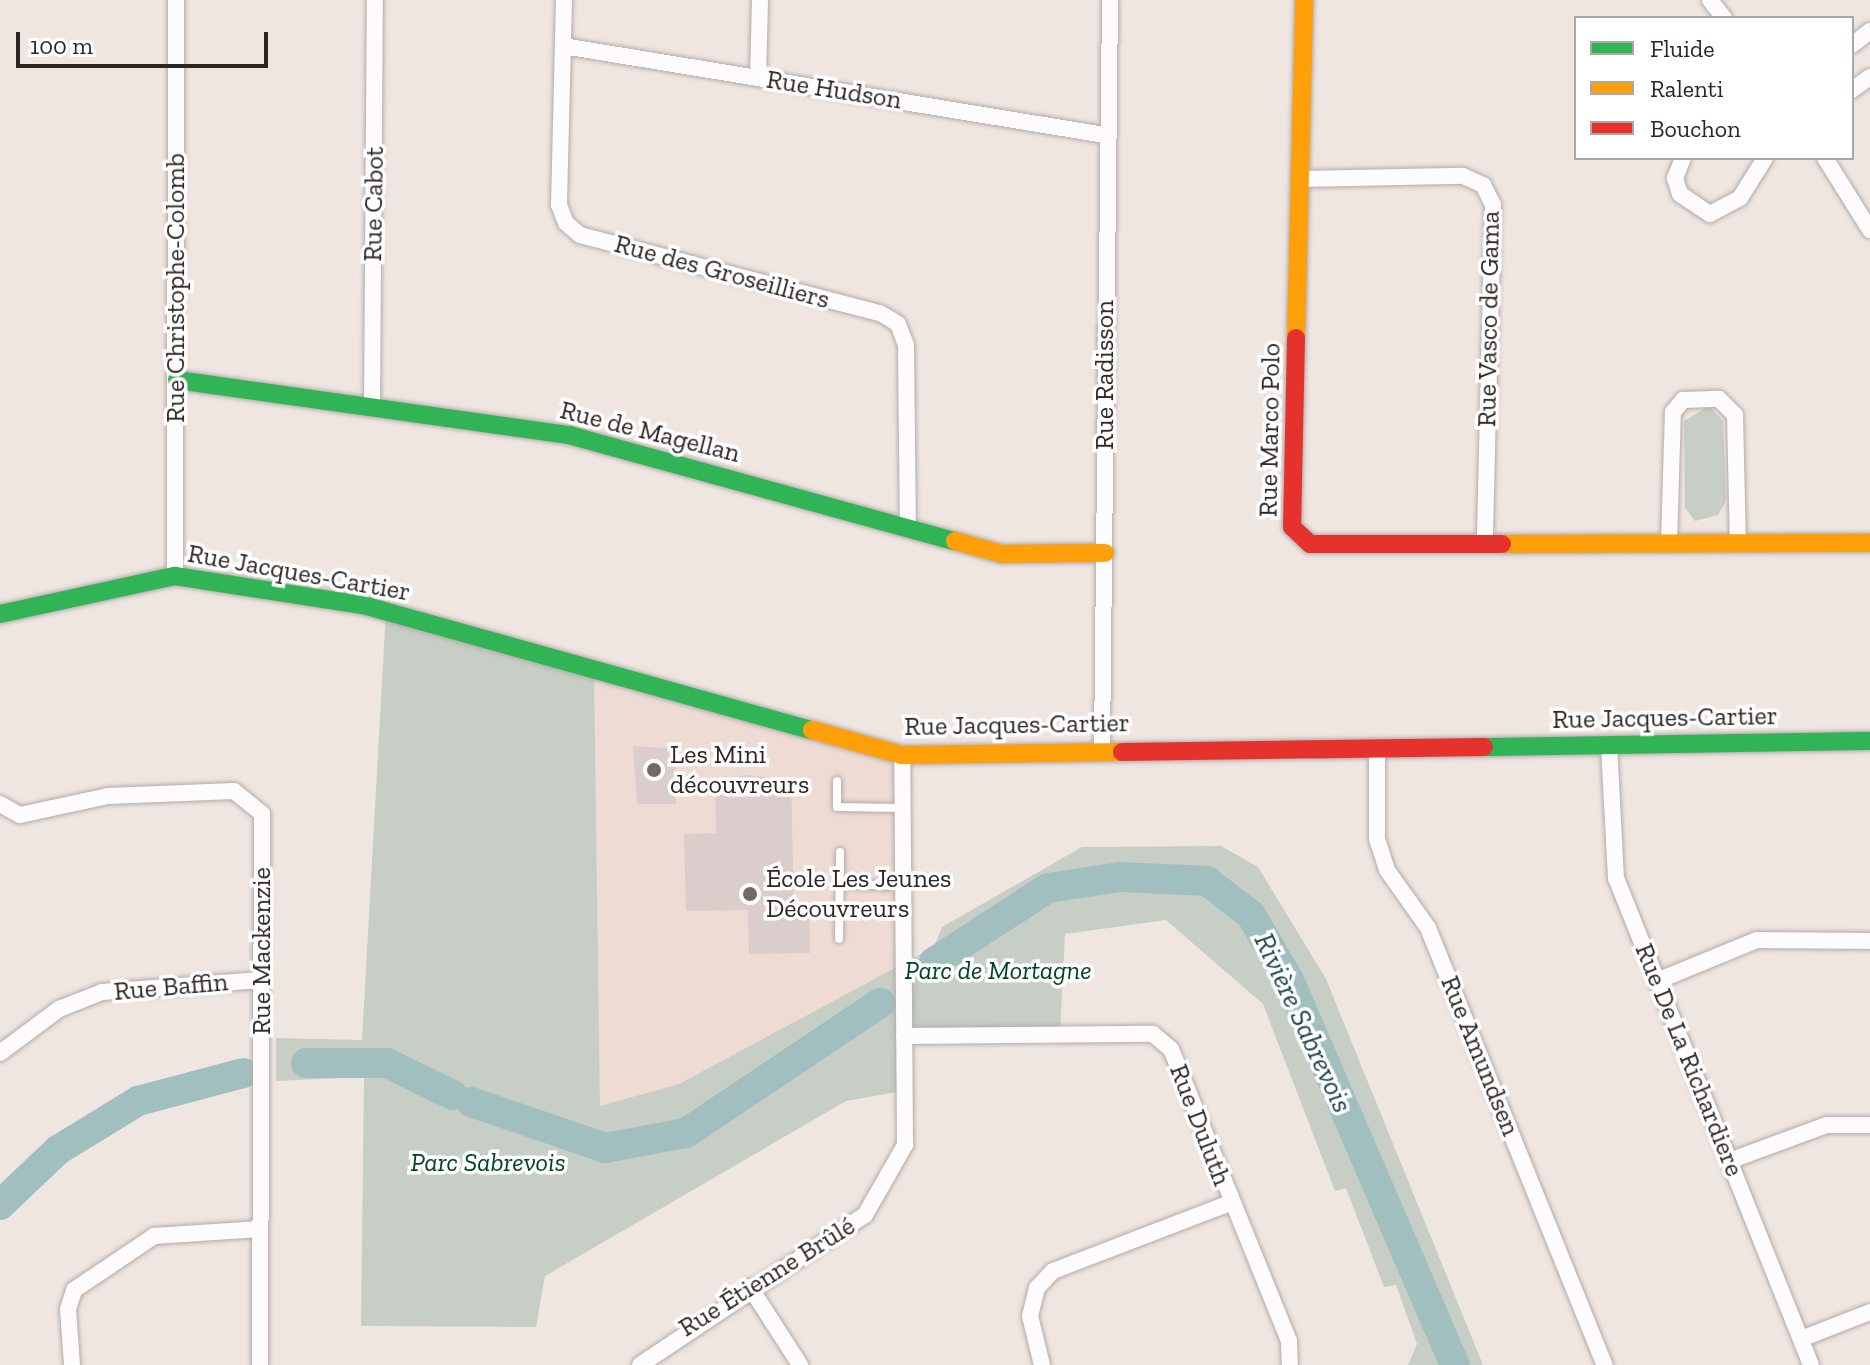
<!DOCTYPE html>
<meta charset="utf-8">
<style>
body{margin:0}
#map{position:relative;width:1870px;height:1365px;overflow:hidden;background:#efe6e2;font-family:"Zilla Slab",serif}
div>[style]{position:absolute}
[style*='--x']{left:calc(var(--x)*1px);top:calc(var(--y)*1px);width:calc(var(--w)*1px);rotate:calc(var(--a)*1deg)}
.built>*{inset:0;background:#eedbd4}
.green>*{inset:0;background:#c6cec5}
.river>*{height:30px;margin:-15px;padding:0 15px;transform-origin:15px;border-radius:15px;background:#a1bfbf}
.building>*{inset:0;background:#dacdcb}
.roads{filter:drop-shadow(0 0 2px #b2aba8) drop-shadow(0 0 2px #b2aba8)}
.lane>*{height:8px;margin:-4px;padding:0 4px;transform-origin:4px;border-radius:4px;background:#fdfbfb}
.street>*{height:16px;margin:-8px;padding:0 8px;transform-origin:8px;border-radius:8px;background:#fdfbfb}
.fast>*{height:18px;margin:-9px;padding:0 9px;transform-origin:9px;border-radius:9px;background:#30b455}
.slow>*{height:18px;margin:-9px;padding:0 9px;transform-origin:9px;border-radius:9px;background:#ff9f0a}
.jam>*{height:18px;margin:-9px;padding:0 9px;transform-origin:9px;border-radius:9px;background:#e5322d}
.dots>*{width:22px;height:22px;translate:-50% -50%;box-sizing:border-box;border:4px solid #fff;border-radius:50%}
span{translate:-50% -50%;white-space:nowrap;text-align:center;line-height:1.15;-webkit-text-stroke:7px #fff;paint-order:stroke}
.street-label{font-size:26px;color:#2c2523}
.poi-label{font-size:26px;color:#2c2523}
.left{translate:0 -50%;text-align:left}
.park-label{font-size:26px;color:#004225;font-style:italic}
.water-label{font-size:28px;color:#194446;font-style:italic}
.legend{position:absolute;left:1574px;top:16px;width:280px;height:144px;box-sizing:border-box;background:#fff;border:2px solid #aba8a7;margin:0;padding:10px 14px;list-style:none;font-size:24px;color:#2c2523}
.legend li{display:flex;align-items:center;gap:16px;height:40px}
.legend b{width:40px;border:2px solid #aba8a7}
.scale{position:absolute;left:16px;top:32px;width:252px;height:36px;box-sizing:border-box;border:4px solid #2c2523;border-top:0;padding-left:10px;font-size:24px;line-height:28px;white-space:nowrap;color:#2c2523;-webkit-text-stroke:6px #fff;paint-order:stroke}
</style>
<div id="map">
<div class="built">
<div style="clip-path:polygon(594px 668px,902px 755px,904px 963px,679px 1084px,600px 1107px)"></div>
</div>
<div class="green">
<div style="clip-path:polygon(1709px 406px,1723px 421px,1726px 501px,1718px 515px,1695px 521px,1685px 508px,1684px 421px)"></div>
<div style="clip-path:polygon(386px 611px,594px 668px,600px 1106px,679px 1084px,904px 963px,934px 947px,942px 927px,1082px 847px,1221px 846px,1258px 867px,1326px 979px,1483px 1365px,1408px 1365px,1417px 1344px,1396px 1285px,1384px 1287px,1346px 1188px,1335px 1191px,1263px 1004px,1166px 920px,1065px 934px,1060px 1034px,904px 1036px,903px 1091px,846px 1101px,545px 1276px,536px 1327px,361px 1326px,364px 1077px,276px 1081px,276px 1038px,362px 1040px)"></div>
</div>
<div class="river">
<div style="--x:934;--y:962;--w:136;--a:-33"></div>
<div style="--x:1048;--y:888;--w:73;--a:-8.7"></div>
<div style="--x:1120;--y:877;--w:87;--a:2.6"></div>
<div style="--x:1207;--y:881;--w:56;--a:37.7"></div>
<div style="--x:1251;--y:915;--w:75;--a:59.7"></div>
<div style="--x:1289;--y:980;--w:419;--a:66.7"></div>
<div style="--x:306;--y:1063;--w:81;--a:0"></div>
<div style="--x:387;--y:1063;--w:73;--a:25.9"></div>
<div style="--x:471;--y:1102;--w:142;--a:18.9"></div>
<div style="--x:605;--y:1148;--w:82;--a:-10.5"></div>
<div style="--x:686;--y:1133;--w:234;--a:-33.8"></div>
<div style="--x:0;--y:1205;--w:80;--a:-43.5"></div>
<div style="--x:58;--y:1150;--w:94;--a:-31.5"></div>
<div style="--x:138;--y:1101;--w:109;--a:-14.9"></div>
</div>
<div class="building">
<div style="clip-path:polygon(633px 746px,675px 749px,676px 804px,637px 804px)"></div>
<div style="clip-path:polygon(746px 775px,791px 780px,794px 904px,809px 904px,810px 953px,749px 954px,748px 910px,686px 911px,684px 834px,716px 833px,715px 780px)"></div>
</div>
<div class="roads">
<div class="lane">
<div style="--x:837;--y:781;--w:26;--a:90"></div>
<div style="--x:837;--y:807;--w:63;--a:0.9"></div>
<div style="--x:840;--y:884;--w:62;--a:1.8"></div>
<div style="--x:839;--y:939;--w:87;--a:-89.3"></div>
</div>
<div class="street">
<div style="--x:564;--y:0;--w:205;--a:91.4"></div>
<div style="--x:559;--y:205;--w:19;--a:69"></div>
<div style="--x:566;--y:223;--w:18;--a:41"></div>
<div style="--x:580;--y:235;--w:310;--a:14.6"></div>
<div style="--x:880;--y:313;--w:21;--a:31"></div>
<div style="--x:898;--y:324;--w:22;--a:69"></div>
<div style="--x:906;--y:345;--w:183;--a:89.4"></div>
<div style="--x:1710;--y:0;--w:23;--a:52"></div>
<div style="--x:1852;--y:45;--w:23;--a:-38"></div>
<div style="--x:563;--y:46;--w:549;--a:9.33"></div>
<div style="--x:758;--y:78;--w:78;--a:-88.5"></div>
<div style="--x:1852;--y:90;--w:22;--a:-36"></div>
<div style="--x:1683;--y:158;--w:22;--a:112"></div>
<div style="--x:1675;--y:178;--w:17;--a:73"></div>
<div style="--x:1680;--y:194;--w:36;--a:34"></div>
<div style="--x:1710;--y:214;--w:34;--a:-28"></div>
<div style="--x:1740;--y:198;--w:47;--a:-58"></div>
<div style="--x:1825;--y:158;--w:85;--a:58"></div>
<div style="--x:1300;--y:179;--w:163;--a:-1.1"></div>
<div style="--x:1463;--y:176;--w:22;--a:24"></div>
<div style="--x:1483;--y:185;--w:22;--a:63"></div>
<div style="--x:1493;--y:205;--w:339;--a:91.4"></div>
<div style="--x:372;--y:407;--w:407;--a:-89.6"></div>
<div style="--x:1669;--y:544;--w:132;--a:-88.3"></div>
<div style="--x:1673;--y:412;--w:16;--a:-50"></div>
<div style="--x:1683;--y:400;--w:36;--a:-2"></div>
<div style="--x:1719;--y:399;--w:23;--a:45"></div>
<div style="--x:1735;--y:415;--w:129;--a:88.7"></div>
<div style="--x:175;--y:576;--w:576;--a:-89.9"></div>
<div style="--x:1609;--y:745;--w:133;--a:87"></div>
<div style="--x:1616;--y:878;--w:525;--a:68.18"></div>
<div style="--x:1377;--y:748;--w:91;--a:90"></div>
<div style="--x:1377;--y:839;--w:33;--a:72"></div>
<div style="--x:1387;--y:870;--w:71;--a:54.7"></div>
<div style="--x:1428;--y:928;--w:471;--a:68"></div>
<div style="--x:1102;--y:750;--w:750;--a:-89.39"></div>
<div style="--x:0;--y:804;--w:23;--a:29"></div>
<div style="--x:20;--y:815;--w:90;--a:-12.2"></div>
<div style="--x:108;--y:796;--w:126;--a:-2.3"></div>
<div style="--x:234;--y:791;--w:36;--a:39"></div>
<div style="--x:262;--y:814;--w:551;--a:90.21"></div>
<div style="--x:1657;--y:981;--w:108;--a:-22.3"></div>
<div style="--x:1757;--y:940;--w:113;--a:0.5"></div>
<div style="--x:904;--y:1036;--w:249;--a:-0.5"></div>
<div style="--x:1153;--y:1034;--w:23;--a:40"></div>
<div style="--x:1171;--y:1049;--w:315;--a:68"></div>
<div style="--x:1289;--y:1341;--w:24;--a:88"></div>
<div style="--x:0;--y:1053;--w:74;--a:-36.7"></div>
<div style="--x:59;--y:1009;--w:46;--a:-21.6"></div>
<div style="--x:102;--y:992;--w:161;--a:-4.3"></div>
<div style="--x:1729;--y:1161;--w:104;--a:-20.2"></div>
<div style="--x:1827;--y:1125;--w:43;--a:0"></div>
<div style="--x:750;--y:1287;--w:93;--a:57.3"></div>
<div style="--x:1801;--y:1339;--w:74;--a:-21.4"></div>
<div style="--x:72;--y:1365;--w:56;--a:-94.1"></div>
<div style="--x:68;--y:1309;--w:20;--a:-72"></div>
<div style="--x:74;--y:1290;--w:97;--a:-34"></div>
<div style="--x:154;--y:1236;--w:106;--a:-3.8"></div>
<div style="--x:640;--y:1365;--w:270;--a:-33.7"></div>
<div style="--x:865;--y:1215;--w:81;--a:-60.3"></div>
<div style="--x:905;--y:1145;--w:390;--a:-90.4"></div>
<div style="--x:1042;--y:1365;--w:50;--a:-103.8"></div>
<div style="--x:1030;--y:1316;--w:29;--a:-76"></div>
<div style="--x:1037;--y:1288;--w:23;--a:-47"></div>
<div style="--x:1053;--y:1271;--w:190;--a:-21"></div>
</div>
<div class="fast">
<div style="--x:177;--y:380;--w:396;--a:8"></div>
<div style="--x:569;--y:435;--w:400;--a:15.4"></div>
<div style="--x:0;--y:614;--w:179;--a:-12.3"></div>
<div style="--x:175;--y:576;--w:190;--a:8.8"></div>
<div style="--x:363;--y:605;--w:466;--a:15.6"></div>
<div style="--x:1484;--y:747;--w:386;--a:-0.9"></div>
</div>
<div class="slow">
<div style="--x:1296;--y:338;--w:338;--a:-88.6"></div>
<div style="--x:955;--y:541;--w:49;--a:15.5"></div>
<div style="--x:1002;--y:554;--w:103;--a:-0.6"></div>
<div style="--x:1502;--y:544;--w:368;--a:-0.2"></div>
<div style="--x:812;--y:730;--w:93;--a:15.5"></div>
<div style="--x:902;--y:755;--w:220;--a:-0.8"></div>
</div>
<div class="jam">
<div style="--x:1296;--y:338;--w:189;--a:91.2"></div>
<div style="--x:1292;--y:527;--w:25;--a:43"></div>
<div style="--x:1310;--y:544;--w:192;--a:0"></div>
<div style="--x:1122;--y:752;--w:362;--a:-0.8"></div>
</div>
</div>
<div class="dots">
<div style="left:654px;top:770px;background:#706966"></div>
<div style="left:750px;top:894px;background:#706966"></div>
</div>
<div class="street-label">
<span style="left:834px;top:90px;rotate:9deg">Rue Hudson</span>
<span style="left:374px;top:204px;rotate:-89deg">Rue Cabot</span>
<span style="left:722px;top:272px;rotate:15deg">Rue des Groseilliers</span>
<span style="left:176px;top:288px;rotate:-90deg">Rue Christophe-Colomb</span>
<span style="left:1489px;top:319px;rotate:-89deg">Rue Vasco de Gama</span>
<span style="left:1105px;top:375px;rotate:-90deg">Rue Radisson</span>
<span style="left:1270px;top:430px;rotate:-89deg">Rue Marco Polo</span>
<span style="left:650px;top:432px;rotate:14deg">Rue de Magellan</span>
<span style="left:299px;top:573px;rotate:10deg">Rue Jacques-Cartier</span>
<span style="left:1665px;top:718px;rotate:-1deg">Rue Jacques-Cartier</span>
<span style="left:1017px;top:725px;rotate:-1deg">Rue Jacques-Cartier</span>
<span style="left:262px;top:951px;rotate:-90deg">Rue Mackenzie</span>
<span style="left:171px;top:987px;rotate:-5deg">Rue Baffin</span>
<span style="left:1480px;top:1056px;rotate:68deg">Rue Amundsen</span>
<span style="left:1689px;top:1060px;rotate:68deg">Rue De La Richardiere</span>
<span style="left:1200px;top:1125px;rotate:69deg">Rue Duluth</span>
<span style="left:767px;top:1277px;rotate:-32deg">Rue Étienne Brûlé</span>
</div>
<div class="poi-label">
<span class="left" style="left:670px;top:770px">Les Mini<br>découvreurs</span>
<span class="left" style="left:766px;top:894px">École Les Jeunes<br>Découvreurs</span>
</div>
<div class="park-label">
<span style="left:998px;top:971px">Parc de Mortagne</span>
<span style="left:488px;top:1163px">Parc Sabrevois</span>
</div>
<div class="water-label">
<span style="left:1303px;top:1023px;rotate:65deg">Rivière Sabrevois</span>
</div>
<ul class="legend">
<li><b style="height:10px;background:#30b455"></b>Fluide</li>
<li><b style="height:10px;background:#ff9f0a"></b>Ralenti</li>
<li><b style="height:10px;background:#e5322d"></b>Bouchon</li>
</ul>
<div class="scale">100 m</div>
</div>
